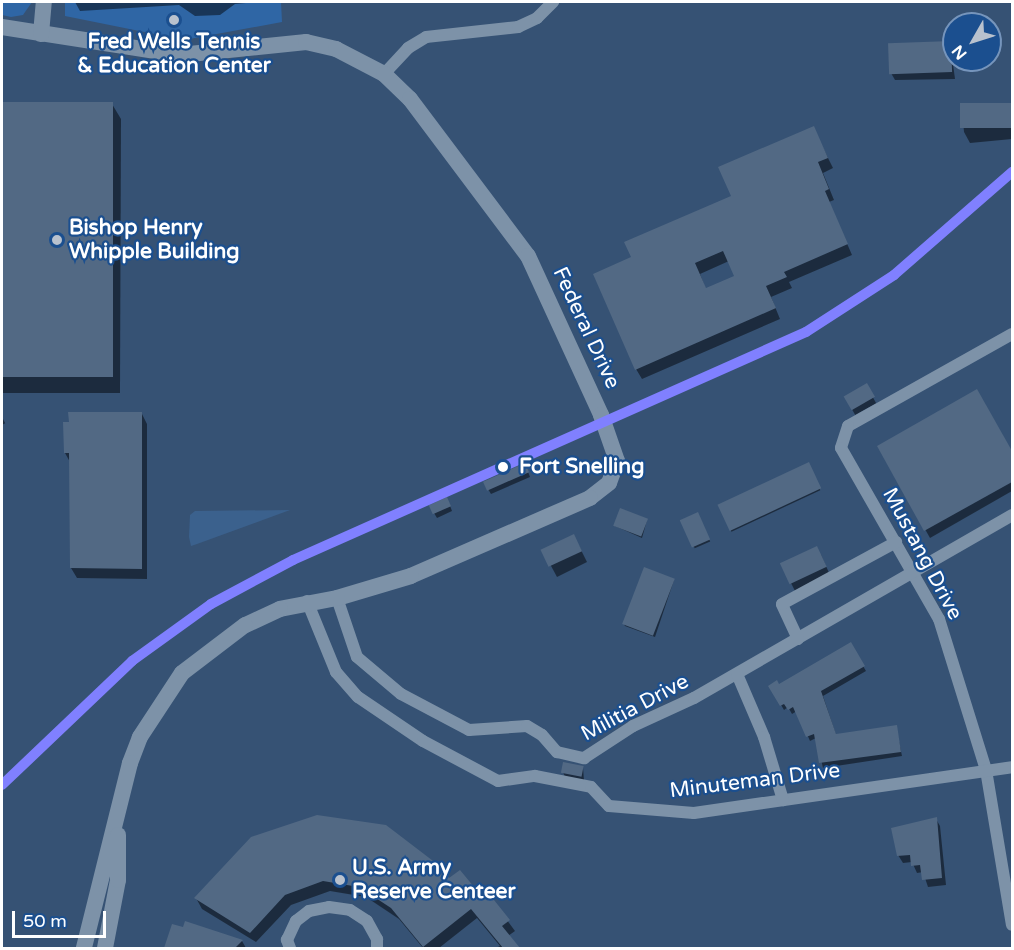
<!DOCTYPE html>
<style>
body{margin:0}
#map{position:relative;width:1014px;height:950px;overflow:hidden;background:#365274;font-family:"Varela Round",sans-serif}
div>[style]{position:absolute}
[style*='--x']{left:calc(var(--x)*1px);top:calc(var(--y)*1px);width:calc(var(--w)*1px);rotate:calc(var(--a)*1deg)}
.green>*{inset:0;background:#2f66a5}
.water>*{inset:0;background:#3b618d}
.shadow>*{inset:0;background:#0007;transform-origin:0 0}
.building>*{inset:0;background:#526984;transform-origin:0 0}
.minor>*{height:12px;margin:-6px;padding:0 6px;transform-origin:6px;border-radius:6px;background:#7d92a8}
.tertiary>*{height:16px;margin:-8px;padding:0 8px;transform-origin:8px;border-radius:8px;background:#7d92a8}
.rail-1>*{height:10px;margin:-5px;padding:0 5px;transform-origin:5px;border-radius:5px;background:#8080ff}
.dots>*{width:16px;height:16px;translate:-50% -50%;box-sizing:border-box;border:3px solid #1b4f8f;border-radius:50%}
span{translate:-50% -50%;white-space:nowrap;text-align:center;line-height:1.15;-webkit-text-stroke:4.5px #1b4f8f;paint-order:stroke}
.poi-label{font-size:21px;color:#fff;font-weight:700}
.left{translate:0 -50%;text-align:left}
.street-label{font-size:21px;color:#fff}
.stop-label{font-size:21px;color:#fff;font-weight:700}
.frame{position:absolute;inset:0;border:3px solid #fff;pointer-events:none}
.north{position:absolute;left:942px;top:12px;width:60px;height:60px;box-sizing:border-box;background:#1b4f8f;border:2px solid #7695bc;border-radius:50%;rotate:231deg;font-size:16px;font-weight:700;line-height:24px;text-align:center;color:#fff}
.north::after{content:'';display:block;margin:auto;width:21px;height:27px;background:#b9c2ce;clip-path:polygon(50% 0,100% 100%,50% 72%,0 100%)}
.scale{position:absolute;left:12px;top:911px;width:94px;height:27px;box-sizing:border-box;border:3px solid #fff;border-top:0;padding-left:8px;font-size:18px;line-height:21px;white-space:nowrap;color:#fff;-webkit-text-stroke:4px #1b4f8f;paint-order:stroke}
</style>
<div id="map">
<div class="green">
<div style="clip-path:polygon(2px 2px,32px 2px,23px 15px,11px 17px,2px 15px)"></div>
<div style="clip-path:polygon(65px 2px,281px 2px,282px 22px,184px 40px,65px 16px)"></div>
</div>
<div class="water">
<div style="clip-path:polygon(290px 510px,197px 544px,191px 546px,189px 537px,190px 515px,195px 511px)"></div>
</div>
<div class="shadow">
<div style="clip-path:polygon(75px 2px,246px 2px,246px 3px,235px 4px,220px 15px,195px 16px,179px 5px,80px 11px)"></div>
<div style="clip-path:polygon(950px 42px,955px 79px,895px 80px,891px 73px)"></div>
<div style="clip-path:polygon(2px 103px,112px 104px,121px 119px,120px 393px,2px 393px)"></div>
<div style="clip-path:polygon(1012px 105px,1012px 139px,970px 143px,964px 132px,962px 109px)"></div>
<div style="clip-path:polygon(evenodd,813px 128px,833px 168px,823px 173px,834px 200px,829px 202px,852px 255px,789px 282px,792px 288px,771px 297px,780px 319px,642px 379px,636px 369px,633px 258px,733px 196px,813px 128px,729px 261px,736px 277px,706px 290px,700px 274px,729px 261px)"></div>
<div style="left:866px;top:385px;width:21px;height:24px;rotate:61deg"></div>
<div style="clip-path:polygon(977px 391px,1012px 454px,1012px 491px,930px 538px,879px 447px)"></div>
<div style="clip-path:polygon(142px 414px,147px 424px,147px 579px,77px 578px,71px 568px,70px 462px,65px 453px)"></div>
<div style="left:2px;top:417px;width:7px;height:84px;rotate:63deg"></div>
<div style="left:808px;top:464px;width:29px;height:98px;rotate:65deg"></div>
<div style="clip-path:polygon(527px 469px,530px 477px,491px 494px,488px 489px)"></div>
<div style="clip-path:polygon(449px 503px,452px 511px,437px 518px,434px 513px)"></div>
<div style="left:698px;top:514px;width:30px;height:17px;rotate:66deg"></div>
<div style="clip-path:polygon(647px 520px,642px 538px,615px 526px)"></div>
<div style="clip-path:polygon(579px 546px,587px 562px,557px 577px,543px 551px)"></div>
<div style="clip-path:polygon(821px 555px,830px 575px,795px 591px,791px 583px)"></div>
<div style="clip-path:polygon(674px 580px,655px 637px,625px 626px,624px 624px)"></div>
<div style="clip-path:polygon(850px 644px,866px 671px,823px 696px,836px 735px,896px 727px,902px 756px,823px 768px,816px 738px,810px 741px,797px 711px,792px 714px,788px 707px,784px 710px,770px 686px,778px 686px)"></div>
<div style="clip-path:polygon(583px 767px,584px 781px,565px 777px,563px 772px)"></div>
<div style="clip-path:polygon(936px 819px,940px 826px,946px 885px,928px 887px,923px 872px,917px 873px,912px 862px,903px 863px,898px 855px)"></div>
<div style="clip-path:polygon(252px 838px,449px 880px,484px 902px,490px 897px,515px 931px,508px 936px,519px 948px,496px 948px,500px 946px,477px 918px,439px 948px,423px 948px,399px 919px,366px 897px,330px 891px,291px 905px,256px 942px,202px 909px,196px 898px)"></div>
<div style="clip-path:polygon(186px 923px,242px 941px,246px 948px,166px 948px,173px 926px,184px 929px)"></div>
</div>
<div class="building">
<div style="left:951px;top:41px;width:31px;height:63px;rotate:88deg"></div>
<div style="left:2px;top:102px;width:111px;height:275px"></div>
<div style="left:1012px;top:103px;width:25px;height:52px;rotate:90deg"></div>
<div style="clip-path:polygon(evenodd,814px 126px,828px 158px,818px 162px,829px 189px,825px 191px,848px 244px,784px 272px,787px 277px,766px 286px,776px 308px,635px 370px,593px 274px,631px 257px,624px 242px,731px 196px,718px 167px,814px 126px,723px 251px,734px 276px,706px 288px,695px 263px,723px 251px)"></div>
<div style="left:867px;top:383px;width:16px;height:27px;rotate:60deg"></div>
<div style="clip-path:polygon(977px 389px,1012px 451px,1012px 482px,924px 531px,877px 446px)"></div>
<div style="clip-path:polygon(68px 412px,142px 412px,142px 569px,70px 568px,69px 453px,64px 453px,63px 422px,69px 422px)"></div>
<div style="left:809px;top:462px;width:29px;height:101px;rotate:65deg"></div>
<div style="left:525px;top:463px;width:10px;height:46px;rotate:66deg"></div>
<div style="left:447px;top:497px;width:10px;height:20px;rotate:66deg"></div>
<div style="left:620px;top:508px;width:30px;height:19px;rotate:21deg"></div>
<div style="left:698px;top:512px;width:30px;height:20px;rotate:66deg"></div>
<div style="left:574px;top:534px;width:19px;height:37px;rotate:65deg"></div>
<div style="left:817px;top:546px;width:23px;height:41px;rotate:65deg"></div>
<div style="left:644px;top:567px;width:33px;height:61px;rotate:21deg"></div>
<div style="clip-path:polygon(851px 642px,865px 666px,821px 691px,836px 734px,897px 725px,901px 752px,819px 763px,814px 734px,806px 737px,793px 707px,788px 710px,784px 704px,780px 706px,768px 686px,777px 680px,779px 684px)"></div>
<div style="left:563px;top:762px;width:21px;height:11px;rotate:11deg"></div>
<div style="clip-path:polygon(317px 815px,386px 825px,441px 867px,449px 878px,460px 870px,484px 899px,490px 895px,510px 920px,502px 926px,520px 948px,503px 948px,471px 909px,423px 947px,391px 908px,359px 887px,323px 881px,285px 895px,250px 933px,194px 898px,251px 837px)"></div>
<div style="clip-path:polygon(937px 817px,942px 878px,922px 880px,920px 865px,911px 866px,910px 855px,897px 856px,891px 828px)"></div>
<div style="clip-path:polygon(185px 921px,243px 940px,235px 948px,164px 948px,172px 924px,183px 927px)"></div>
</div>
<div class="minor">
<div style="--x:384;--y:74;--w:35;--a:-47"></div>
<div style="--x:408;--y:48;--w:21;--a:-31"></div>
<div style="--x:426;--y:37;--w:93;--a:-6.2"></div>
<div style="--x:518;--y:27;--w:21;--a:-25"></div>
<div style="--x:537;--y:18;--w:23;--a:-45"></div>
<div style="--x:1012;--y:334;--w:188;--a:150.7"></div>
<div style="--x:848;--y:426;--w:23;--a:108"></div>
<div style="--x:841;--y:448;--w:197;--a:60.2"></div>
<div style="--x:939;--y:619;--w:158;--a:72.7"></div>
<div style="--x:986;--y:770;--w:157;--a:80.5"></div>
<div style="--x:337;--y:598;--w:62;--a:71.3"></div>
<div style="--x:357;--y:657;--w:57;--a:40.1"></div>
<div style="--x:401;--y:694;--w:77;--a:27.9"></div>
<div style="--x:469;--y:730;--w:58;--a:-3.9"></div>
<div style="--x:527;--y:726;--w:17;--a:31"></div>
<div style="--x:542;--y:735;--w:23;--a:49"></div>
<div style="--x:557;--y:752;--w:28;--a:13"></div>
<div style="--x:584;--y:758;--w:59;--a:-33.1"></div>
<div style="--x:633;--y:726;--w:67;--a:-24.7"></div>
<div style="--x:694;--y:698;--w:367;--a:-29.9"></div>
<div style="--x:307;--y:601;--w:77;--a:67.8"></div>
<div style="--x:336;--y:672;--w:33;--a:49"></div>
<div style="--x:358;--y:697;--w:78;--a:34.1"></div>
<div style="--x:423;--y:741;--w:85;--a:28.1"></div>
<div style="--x:498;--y:781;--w:37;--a:-8"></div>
<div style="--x:535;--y:776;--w:57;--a:11.1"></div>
<div style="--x:591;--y:787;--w:26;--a:47"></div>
<div style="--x:609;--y:806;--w:85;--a:4.7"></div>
<div style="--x:694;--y:813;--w:321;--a:-8.2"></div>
<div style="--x:798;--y:639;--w:38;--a:-115"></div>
<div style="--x:782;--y:604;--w:130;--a:-28.5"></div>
<div style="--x:737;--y:674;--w:69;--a:66.8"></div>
<div style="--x:764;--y:737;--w:66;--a:73.2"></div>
<div style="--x:290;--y:948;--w:9;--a:-111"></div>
<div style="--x:287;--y:940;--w:21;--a:-65"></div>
<div style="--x:296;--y:921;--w:16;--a:-38"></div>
<div style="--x:309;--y:911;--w:20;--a:-11"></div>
<div style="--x:329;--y:907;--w:21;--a:8"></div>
<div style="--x:350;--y:910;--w:20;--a:33"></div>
<div style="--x:367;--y:921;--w:21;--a:61"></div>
<div style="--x:377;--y:939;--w:9;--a:90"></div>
</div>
<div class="tertiary">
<div style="--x:2;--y:27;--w:180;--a:8.9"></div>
<div style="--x:180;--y:55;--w:127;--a:-5.9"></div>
<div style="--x:306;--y:42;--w:31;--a:13"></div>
<div style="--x:336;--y:49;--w:54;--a:27.5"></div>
<div style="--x:384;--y:74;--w:36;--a:44"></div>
<div style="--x:410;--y:99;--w:196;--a:53.1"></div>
<div style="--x:528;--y:256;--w:175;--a:65.3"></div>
<div style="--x:601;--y:415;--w:49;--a:70.8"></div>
<div style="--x:617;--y:461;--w:23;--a:110"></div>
<div style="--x:609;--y:483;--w:24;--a:142"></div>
<div style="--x:590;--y:498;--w:195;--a:156.5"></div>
<div style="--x:411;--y:576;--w:77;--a:163.4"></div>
<div style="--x:337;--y:598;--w:58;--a:169.1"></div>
<div style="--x:280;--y:609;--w:38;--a:155"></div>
<div style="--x:245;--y:625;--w:79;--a:142.7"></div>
<div style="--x:182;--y:673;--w:77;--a:123.3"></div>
<div style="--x:140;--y:737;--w:28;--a:111"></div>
<div style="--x:130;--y:763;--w:191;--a:104"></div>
<div style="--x:41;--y:34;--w:32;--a:-85"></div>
<div style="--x:105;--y:948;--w:69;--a:-79.2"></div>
<div style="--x:118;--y:880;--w:45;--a:-90"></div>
</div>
<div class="rail-1">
<div style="--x:2;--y:785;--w:180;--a:-43.6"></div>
<div style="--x:132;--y:661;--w:97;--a:-35.8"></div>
<div style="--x:211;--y:604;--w:93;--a:-28.2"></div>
<div style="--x:293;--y:560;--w:561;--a:-23.96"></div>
<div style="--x:806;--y:332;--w:105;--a:-32.9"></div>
<div style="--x:894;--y:275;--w:157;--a:-41.1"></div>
</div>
<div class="dots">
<div style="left:174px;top:20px;background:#b9c2ce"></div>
<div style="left:57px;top:240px;background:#b9c2ce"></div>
<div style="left:503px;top:467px;background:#fff"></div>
<div style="left:340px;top:880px;background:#b9c2ce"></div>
</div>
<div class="poi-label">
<span style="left:174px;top:54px">Fred Wells Tennis<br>&amp; Education Center</span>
<span class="left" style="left:69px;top:240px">Bishop Henry<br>Whipple Building</span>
<span class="left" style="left:352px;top:880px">U.S. Army<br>Reserve Centeer</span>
</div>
<div class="street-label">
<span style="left:586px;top:328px;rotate:65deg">Federal Drive</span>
<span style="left:922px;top:554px;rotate:62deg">Mustang Drive</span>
<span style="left:635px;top:708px;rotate:-28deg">Militia Drive</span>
<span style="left:755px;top:781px;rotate:-7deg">Minuteman Drive</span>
</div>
<div class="stop-label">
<span class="left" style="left:519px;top:467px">Fort Snelling</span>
</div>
<div class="frame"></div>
<div class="north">N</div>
<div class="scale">50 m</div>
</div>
